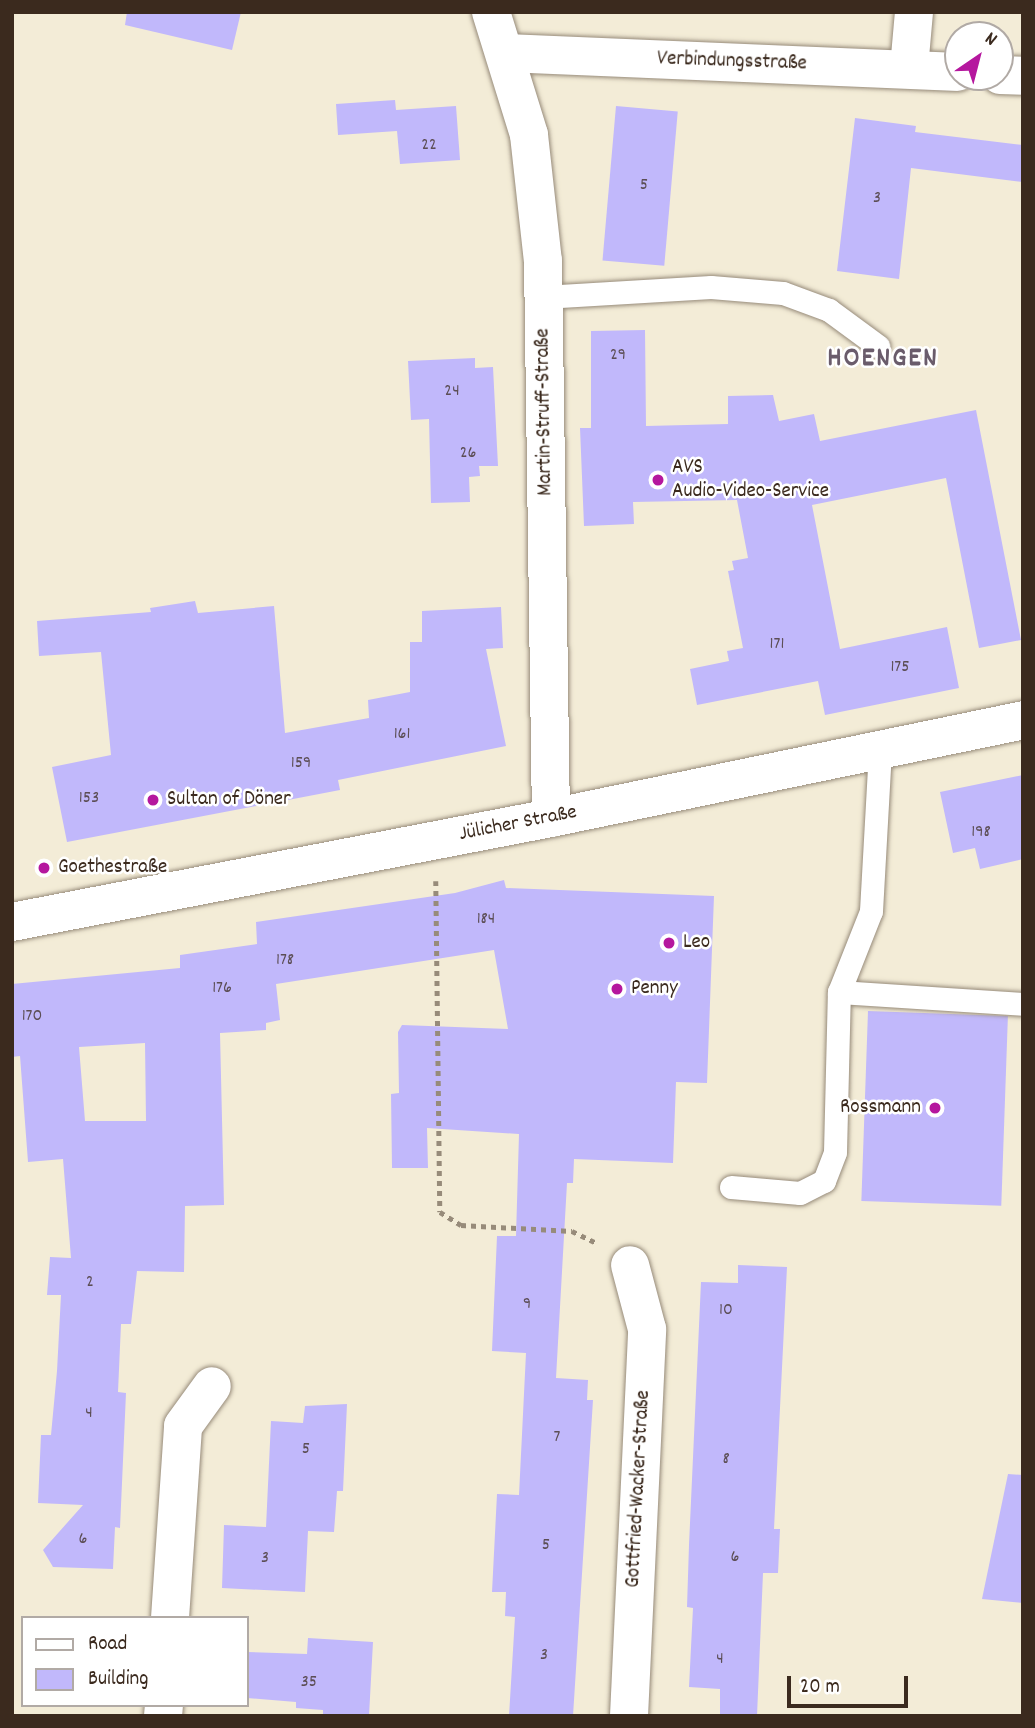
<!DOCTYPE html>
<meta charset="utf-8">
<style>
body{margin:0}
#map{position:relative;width:1035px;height:1728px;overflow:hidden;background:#f3ecd7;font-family:Dekko,sans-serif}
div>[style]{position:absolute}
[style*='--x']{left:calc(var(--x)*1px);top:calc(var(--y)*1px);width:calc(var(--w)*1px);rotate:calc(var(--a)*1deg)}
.building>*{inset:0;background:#c1b8fb;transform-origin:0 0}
.path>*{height:4.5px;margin-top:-2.25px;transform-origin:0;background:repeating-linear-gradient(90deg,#978b7a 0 5px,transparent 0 10px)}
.roads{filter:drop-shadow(0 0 2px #978b7a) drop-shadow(0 0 2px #978b7a)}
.lane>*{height:23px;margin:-11.5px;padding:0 11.5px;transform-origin:11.5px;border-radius:11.5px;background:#fff}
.street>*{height:38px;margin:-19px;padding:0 19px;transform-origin:19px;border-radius:19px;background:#fff}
.secondary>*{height:38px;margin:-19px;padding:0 19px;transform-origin:19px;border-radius:19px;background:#fff}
.dots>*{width:19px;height:19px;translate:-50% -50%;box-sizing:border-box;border:4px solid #fff;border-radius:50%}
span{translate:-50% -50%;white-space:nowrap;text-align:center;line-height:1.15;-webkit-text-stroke:5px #fff;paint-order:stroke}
.number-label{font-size:18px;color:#5c4e55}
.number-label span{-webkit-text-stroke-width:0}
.street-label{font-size:21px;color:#3b2a1e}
.poi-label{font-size:21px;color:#3b2a1e}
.left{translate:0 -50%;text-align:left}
.right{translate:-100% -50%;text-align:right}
.district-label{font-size:28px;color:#6a5c6b;font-weight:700;letter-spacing:2px}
.frame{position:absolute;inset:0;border:14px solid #3b2a1e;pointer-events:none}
.legend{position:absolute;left:21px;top:1616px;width:228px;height:91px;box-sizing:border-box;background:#fff;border:2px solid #b1aaa5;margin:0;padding:9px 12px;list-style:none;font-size:21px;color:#3b2a1e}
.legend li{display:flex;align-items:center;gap:14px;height:35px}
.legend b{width:35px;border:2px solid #b1aaa5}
.north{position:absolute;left:944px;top:21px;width:70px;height:70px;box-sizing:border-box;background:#fff;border:2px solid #b1aaa5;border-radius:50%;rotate:35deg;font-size:19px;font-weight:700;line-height:28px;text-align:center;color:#3b2a1e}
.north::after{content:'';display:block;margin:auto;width:24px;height:32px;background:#b5179e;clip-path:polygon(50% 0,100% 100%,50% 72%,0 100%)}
.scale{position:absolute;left:787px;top:1676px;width:121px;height:32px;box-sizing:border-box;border:4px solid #3b2a1e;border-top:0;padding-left:9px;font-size:21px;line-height:24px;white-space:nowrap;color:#3b2a1e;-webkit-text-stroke:5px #fff;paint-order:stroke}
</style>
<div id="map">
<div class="building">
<div style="clip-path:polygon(127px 12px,241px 12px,232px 50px,125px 25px)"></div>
<div style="clip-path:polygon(395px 100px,396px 110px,456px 106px,460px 160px,400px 164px,397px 131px,338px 135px,336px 104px)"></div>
<div style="left:616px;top:106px;width:62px;height:155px;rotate:5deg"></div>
<div style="clip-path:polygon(855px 118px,916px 126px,915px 132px,1023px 145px,1023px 182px,911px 168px,899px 279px,837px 271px)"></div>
<div style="clip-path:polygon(645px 330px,646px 426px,728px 424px,728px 396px,773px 395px,779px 421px,814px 414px,820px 441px,976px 410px,1021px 640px,979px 648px,946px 478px,812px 505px,840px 649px,947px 627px,959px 688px,825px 715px,818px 681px,697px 705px,690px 669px,729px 661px,727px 651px,743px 648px,728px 571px,734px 570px,732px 561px,748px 558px,737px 500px,633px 502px,634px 524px,584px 526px,580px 428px,591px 428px,591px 331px)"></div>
<div style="clip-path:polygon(475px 358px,475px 368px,493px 367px,498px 466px,479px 466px,480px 476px,469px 477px,470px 502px,431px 503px,429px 419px,411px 420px,408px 361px)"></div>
<div style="clip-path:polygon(195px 601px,198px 613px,274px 606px,285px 733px,369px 718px,368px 700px,410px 692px,410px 642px,422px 642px,422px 611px,501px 607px,503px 648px,486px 649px,506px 746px,338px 780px,340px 790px,67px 842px,52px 767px,111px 755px,101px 652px,39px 656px,37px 621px,151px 612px,150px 608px)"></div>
<div style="clip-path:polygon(1023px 775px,1023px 859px,980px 869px,975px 848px,953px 853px,940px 792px)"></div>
<div style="clip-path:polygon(evenodd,504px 880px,506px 888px,714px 896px,707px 1083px,676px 1082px,673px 1163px,574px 1159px,573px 1183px,567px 1183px,556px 1378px,588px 1380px,587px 1400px,593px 1400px,573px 1716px,509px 1716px,515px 1617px,505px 1616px,506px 1592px,492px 1592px,497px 1494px,519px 1495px,526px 1353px,492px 1351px,497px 1236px,516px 1236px,519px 1134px,427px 1128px,428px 1168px,392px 1168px,391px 1094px,399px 1093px,398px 1032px,402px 1025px,508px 1029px,494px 950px,276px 984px,280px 1020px,266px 1023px,266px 1030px,220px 1033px,224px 1205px,185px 1206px,184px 1272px,137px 1271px,131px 1324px,121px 1324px,118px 1392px,126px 1393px,120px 1528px,115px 1527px,113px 1569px,53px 1567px,43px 1550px,83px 1505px,38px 1503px,41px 1435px,51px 1435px,57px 1371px,61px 1295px,47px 1295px,50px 1257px,71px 1258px,63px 1159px,28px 1162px,20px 1056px,12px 1057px,12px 984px,180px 968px,180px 955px,257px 944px,256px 922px,455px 893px,504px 880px,145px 1043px,146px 1121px,85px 1121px,79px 1047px,145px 1043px)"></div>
<div style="left:868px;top:1011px;width:140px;height:190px;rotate:2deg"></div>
<div style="clip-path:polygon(738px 1265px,787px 1267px,774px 1529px,780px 1529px,778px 1573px,763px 1573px,757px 1716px,720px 1716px,720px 1689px,689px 1687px,693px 1608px,687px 1607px,689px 1545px,701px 1282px,738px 1283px)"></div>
<div style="clip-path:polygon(347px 1404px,343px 1491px,337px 1491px,334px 1532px,308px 1531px,305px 1592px,222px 1588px,224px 1525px,266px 1527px,271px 1421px,303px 1423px,305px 1406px)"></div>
<div style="clip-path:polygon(1008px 1474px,1023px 1475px,1023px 1603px,982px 1599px)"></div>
<div style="clip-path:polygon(308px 1638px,373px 1642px,369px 1716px,323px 1716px,323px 1710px,296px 1708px,296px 1702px,247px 1698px,247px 1652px,307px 1654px)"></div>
</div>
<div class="path">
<div style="--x:436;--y:881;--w:331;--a:89.3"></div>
<div style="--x:440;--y:1212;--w:25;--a:32"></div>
<div style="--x:461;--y:1225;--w:111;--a:3.1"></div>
<div style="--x:572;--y:1231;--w:28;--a:26"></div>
</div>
<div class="roads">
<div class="lane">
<div style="--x:543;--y:297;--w:168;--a:-3.4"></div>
<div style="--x:711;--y:287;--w:72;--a:4.8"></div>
<div style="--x:783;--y:293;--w:49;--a:20.3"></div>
<div style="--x:829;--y:310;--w:61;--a:36.3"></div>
<div style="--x:839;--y:992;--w:184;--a:3.7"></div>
<div style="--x:731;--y:1187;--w:69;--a:5"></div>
<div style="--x:800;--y:1193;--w:27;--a:-27"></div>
<div style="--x:824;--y:1181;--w:31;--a:-69"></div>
<div style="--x:835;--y:1152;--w:160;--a:-88.6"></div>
<div style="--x:839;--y:992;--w:87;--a:-68.4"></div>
<div style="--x:871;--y:911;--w:163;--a:-86.8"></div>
</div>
<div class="street">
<div style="--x:491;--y:12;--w:129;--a:72.8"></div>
<div style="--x:529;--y:135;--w:127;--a:83.7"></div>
<div style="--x:543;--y:261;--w:557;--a:89.18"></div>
<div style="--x:507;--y:53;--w:451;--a:2.4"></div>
<div style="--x:909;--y:68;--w:56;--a:-84.9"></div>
<div style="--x:1000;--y:75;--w:23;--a:2"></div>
<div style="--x:170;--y:1618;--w:192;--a:-86.1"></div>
<div style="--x:183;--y:1426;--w:49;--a:-54.1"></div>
<div style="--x:163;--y:1716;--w:11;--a:-85"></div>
<div style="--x:629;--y:1716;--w:387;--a:-87.3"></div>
<div style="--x:647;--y:1329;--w:66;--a:-104.9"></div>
</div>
<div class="secondary">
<div style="--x:12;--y:922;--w:549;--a:-10.92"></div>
<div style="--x:551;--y:818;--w:482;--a:-11.7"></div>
</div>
</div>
<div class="dots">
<div style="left:658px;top:480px;background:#b5179e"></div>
<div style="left:153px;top:800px;background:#b5179e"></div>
<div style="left:44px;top:868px;background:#b5179e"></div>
<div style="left:669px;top:943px;background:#b5179e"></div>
<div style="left:617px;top:989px;background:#b5179e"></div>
<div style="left:935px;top:1108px;background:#b5179e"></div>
</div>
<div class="number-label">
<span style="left:429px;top:146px">22</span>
<span style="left:644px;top:186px">5</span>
<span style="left:877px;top:199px">3</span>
<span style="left:618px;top:356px">29</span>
<span style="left:452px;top:392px">24</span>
<span style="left:468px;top:454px">26</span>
<span style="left:777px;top:645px">171</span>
<span style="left:900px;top:668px">175</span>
<span style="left:402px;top:735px">161</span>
<span style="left:301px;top:764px">159</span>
<span style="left:89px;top:799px">153</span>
<span style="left:981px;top:833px">198</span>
<span style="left:486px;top:920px">184</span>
<span style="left:285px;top:961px">178</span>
<span style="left:222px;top:989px">176</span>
<span style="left:32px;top:1017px">170</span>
<span style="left:90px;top:1283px">2</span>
<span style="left:527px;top:1305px">9</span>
<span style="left:726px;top:1311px">10</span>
<span style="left:89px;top:1414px">4</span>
<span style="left:557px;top:1438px">7</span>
<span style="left:306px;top:1450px">5</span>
<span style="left:726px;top:1460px">8</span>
<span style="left:83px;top:1540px">6</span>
<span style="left:546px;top:1546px">5</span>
<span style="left:735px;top:1558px">6</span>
<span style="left:265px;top:1559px">3</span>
<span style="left:544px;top:1656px">3</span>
<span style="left:720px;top:1660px">4</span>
<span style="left:309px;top:1683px">35</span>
</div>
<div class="street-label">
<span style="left:732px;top:62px;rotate:2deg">Verbindungsstraße</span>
<span style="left:545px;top:412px;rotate:-91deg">Martin-Struff-Straße</span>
<span style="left:518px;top:824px;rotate:-11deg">Jülicher Straße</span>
<span style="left:639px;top:1489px;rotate:-87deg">Gottfried-Wacker-Straße</span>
</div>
<div class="poi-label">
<span class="left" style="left:672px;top:480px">AVS<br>Audio-Video-Service</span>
<span class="left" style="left:167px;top:800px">Sultan of Döner</span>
<span class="left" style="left:58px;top:868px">Goethestraße</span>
<span class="left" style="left:683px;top:943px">Leo</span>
<span class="left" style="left:631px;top:989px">Penny</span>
<span class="right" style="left:921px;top:1108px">Rossmann</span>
</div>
<div class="district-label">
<span style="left:883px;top:360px">HOENGEN</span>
</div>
<div class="frame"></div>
<ul class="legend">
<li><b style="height:9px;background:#fff"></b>Road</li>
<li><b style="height:19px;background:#c1b8fb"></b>Building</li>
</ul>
<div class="north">N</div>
<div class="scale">20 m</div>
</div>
